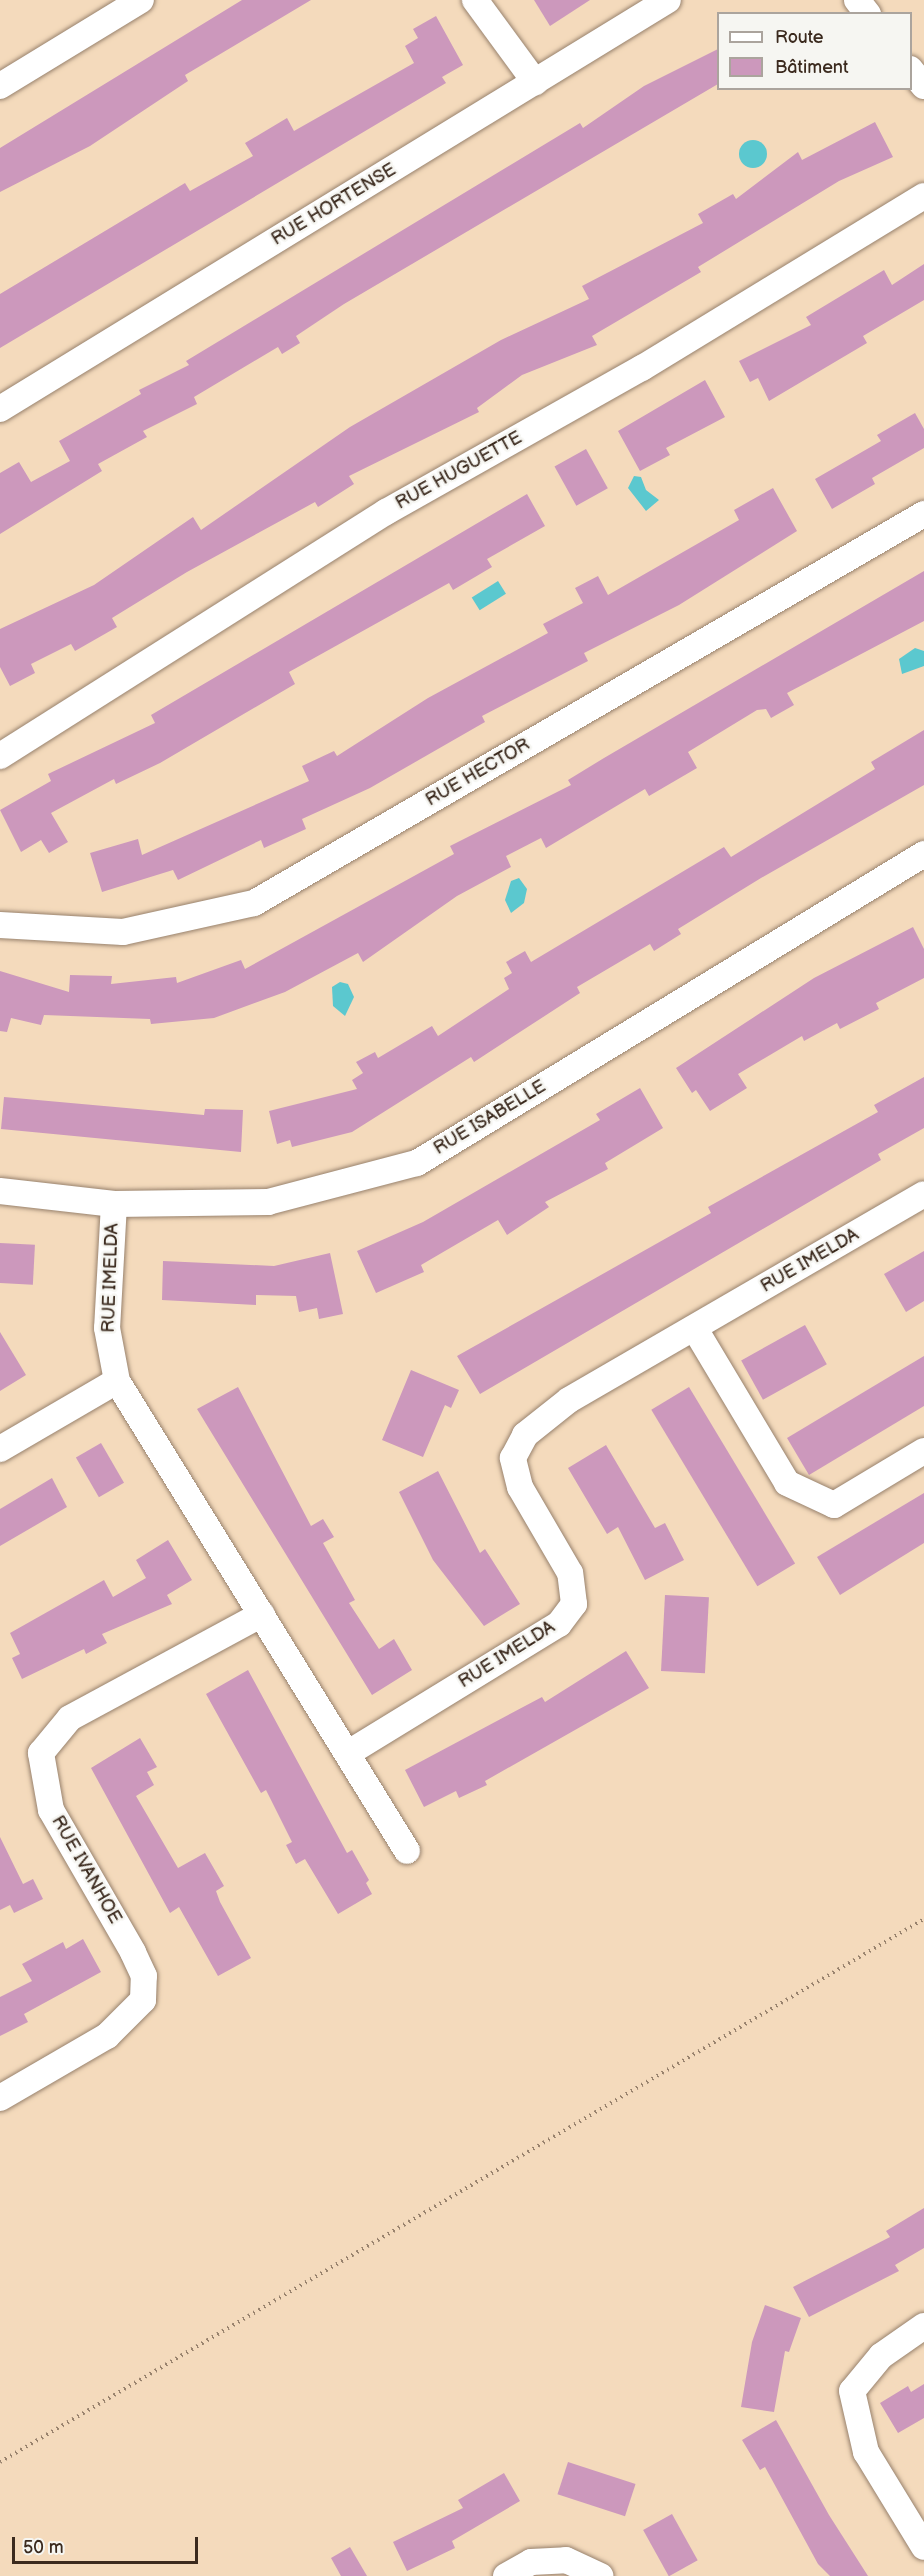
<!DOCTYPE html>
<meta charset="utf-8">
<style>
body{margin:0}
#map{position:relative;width:924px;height:2576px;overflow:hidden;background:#f4dabc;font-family:"Balsamiq Sans",sans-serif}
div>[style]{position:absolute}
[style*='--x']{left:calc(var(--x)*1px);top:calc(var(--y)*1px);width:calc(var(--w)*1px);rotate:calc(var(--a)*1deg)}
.water>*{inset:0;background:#5bc8cf;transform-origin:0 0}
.round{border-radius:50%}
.building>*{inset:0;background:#cc98bc;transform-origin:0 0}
.path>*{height:4px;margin-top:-2px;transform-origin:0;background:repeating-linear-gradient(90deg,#98826d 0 1.5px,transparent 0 6px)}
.roads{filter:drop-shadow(0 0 2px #98826d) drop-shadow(0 0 2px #98826d)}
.minor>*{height:26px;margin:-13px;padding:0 13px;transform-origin:13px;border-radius:13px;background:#fff}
span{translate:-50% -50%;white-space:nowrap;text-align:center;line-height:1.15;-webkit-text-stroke:5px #f6f6f2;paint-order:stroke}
.street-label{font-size:18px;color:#3b2a1e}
.legend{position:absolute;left:717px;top:12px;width:195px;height:78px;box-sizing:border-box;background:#f6f6f2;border:2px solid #aba49d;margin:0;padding:8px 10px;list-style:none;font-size:18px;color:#3b2a1e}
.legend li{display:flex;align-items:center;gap:12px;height:30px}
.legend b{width:30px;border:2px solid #aba49d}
.scale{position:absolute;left:12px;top:2537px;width:186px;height:27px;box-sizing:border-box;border:3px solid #3b2a1e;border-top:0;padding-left:8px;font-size:18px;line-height:21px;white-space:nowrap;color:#3b2a1e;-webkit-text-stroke:4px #f6f6f2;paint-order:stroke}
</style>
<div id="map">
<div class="water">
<div class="round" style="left:739px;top:140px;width:28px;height:28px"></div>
<div style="clip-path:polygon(634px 476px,641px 477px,646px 490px,659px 500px,646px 511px,628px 488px)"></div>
<div style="left:498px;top:581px;width:15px;height:31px;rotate:58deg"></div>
<div style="clip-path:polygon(915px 648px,924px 651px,924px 666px,902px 674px,899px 659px)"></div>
<div style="clip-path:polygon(519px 878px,527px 889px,524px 903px,511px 913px,505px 900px,511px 881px)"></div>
<div style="clip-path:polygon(340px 982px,348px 984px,354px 997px,345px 1016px,333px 1006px,332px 987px)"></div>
</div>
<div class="building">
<div style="clip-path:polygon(242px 0,311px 0,185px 75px,188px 81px,90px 146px,0 192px,0 148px)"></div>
<div style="clip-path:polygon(534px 0,590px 0,550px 26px)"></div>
<div style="clip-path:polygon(436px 16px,463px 65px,442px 77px,446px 83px,0 348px,0 294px,185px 183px,190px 191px,253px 156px,245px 143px,287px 118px,294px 131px,414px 63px,405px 46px,418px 38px,413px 29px)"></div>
<div style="clip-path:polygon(718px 49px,718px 84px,344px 304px,296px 336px,300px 343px,282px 354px,278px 347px,194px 397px,197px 404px,143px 431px,147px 437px,98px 464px,102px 471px,0 534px,0 473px,19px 462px,31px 482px,70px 461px,59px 441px,141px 394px,139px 390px,189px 365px,186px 361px,580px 123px,583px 128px,644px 86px)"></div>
<div style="clip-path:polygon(875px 122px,893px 157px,839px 181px,698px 267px,701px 272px,592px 336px,597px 345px,522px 375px,477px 408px,479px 412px,349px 476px,354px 484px,318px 507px,315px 502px,187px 572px,112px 618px,117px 627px,75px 651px,71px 644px,31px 664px,35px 673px,10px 686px,0 667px,0 629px,94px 585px,193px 517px,201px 530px,350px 427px,501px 340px,589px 299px,582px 286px,703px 223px,698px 214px,733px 194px,736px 199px,798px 152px,802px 160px)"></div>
<div style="clip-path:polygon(924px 264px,924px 300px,863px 336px,867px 343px,769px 401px,758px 378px,750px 382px,739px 361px,811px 325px,806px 317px,884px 270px,892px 285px)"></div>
<div style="clip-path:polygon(705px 380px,725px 417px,666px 448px,670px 455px,640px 471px,618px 431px)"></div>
<div style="clip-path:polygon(915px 413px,924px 429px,924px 448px,872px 478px,875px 484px,832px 509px,815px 479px,881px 441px,877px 435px)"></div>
<div style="left:586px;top:449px;width:45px;height:36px;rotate:61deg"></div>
<div style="clip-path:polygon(773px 488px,797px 531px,679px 605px,584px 653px,588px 661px,482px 716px,485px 722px,370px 788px,302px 819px,306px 829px,264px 848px,261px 840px,178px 880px,173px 870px,102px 892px,90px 853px,138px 839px,142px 855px,309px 781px,302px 766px,334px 751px,337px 756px,428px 698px,548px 633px,543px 624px,583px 603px,575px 588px,598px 576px,608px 595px,739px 520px,734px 510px)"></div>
<div style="clip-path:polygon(527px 494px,545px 526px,487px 559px,492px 567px,453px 590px,449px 583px,289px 672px,295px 684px,160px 763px,116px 784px,114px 779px,51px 813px,68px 842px,49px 853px,41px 840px,21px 852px,0 810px,51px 781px,48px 774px,155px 723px,151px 715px)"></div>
<div style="clip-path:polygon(924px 571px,924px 621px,787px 693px,794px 705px,771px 718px,766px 709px,757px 710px,688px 752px,697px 768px,649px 796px,645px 789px,546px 848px,541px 838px,506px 856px,511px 867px,457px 896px,363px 962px,358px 953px,285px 992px,214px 1018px,151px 1024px,150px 1019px,44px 1015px,41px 1025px,11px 1018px,7px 1032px,0 1031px,0 971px,69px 992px,70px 975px,112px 976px,111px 984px,176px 977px,177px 983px,241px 960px,245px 969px,454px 854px,450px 846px,571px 785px,568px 780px,604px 758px)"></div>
<div style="clip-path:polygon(924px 730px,924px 785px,761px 878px,678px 929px,681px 934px,654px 951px,650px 944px,577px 987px,580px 993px,474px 1062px,471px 1057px,352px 1132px,292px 1147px,290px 1140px,277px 1144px,269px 1111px,357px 1089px,352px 1080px,363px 1073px,356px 1062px,375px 1052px,378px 1058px,432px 1026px,438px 1036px,509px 989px,504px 978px,512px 973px,506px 962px,525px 951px,531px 962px,724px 847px,731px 857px,875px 769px,871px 762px)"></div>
<div style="clip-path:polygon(913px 927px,924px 949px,924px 978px,876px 1003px,879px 1009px,840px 1029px,837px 1023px,804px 1041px,802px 1036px,738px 1074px,747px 1088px,710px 1111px,696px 1090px,692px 1093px,676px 1068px,814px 978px)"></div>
<div style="clip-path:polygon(924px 1077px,924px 1128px,878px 1154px,881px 1160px,480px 1394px,457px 1356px,711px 1213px,708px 1207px,878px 1112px,874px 1105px)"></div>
<div style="clip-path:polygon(640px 1088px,663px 1128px,605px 1163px,608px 1169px,545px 1202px,549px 1207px,507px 1235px,498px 1220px,421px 1265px,424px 1272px,376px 1293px,357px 1251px,423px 1222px,600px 1120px,596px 1114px)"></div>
<div style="clip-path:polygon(4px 1097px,204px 1115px,205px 1109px,243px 1110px,241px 1152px,1px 1129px)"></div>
<div style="left:0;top:1243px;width:35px;height:40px;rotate:3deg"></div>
<div style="clip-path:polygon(924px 1251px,924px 1301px,906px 1312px,884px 1274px)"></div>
<div style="clip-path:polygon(330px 1253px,343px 1314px,319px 1319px,317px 1308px,299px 1312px,296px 1296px,256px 1295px,256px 1305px,162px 1300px,163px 1261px,274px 1266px)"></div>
<div style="left:805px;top:1325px;width:45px;height:73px;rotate:61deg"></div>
<div style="clip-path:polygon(0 1332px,26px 1375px,0 1391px)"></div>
<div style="clip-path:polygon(924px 1356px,924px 1406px,809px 1475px,787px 1438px)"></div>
<div style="clip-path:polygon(411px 1370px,459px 1390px,451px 1408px,445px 1405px,423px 1457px,382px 1440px)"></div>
<div style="clip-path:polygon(238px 1387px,311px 1526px,323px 1519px,334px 1537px,323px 1543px,355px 1600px,349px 1603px,379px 1649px,394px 1639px,412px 1670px,372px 1695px,197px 1409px)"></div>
<div style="left:689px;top:1387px;width:206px;height:44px;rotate:59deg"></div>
<div style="left:101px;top:1443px;width:46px;height:29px;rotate:60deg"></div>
<div style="clip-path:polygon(606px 1445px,655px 1528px,665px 1523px,684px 1560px,645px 1580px,618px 1527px,607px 1534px,568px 1468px)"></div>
<div style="clip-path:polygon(438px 1471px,480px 1553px,485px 1549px,520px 1604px,484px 1626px,433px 1560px,399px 1492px)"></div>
<div style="clip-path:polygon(52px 1478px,67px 1507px,0 1546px,0 1509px)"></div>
<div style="clip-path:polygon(924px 1493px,924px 1543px,840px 1595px,817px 1557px)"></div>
<div style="clip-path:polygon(168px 1540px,192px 1580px,167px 1595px,172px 1604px,102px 1634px,107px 1643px,86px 1654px,84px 1649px,22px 1679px,12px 1658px,20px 1654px,10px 1633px,104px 1580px,113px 1597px,146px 1578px,136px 1560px)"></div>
<div style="left:665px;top:1595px;width:44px;height:76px;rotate:3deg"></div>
<div style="clip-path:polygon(626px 1651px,649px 1688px,485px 1781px,487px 1785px,459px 1798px,456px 1791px,424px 1807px,405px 1770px,542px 1697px,545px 1702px)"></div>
<div style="clip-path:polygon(248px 1670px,347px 1853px,352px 1850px,369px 1880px,366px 1883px,372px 1894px,338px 1914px,305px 1859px,296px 1864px,286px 1845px,292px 1842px,266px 1790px,261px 1793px,206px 1694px)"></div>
<div style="clip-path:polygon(140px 1738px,157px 1767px,147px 1772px,154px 1785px,136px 1796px,178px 1868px,205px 1853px,224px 1886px,216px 1891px,220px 1902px,251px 1958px,218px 1976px,179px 1907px,170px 1913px,91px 1768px)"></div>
<div style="clip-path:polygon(0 1837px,23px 1884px,33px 1879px,43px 1899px,14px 1913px,10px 1905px,0 1910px)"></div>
<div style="clip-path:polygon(83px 1939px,101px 1972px,24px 2014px,28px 2022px,0 2036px,0 1997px,32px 1981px,22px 1964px,63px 1942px,66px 1949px)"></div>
<div style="clip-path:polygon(924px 2208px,924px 2248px,895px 2265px,899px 2271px,809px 2317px,793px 2287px,890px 2237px,886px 2231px)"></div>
<div style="clip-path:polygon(765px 2305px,801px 2318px,789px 2352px,785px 2351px,774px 2412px,741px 2407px,752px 2342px)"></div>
<div style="clip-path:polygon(924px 2384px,924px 2418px,898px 2433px,880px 2403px,908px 2386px,911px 2392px)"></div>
<div style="clip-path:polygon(776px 2420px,829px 2515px,868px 2576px,830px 2576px,818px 2564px,765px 2467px,760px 2470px,742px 2440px)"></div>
<div style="left:568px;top:2462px;width:71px;height:34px;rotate:18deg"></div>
<div style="clip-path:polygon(504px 2473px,520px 2501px,452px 2541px,455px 2548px,407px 2571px,393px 2542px,463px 2508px,458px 2500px)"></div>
<div style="left:672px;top:2514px;width:53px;height:33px;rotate:61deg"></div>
<div style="clip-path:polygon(350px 2547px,367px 2576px,341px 2576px,331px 2558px)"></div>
</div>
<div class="path">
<div style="--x:0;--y:2462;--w:1072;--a:-30.44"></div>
</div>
<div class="roads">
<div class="minor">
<div style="--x:475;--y:0;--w:102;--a:53.8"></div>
<div style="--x:857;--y:0;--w:18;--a:52"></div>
<div style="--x:910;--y:69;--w:22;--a:51"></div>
<div style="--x:0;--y:86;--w:165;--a:-31.4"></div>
<div style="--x:0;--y:409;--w:783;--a:-31.48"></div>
<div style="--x:0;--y:756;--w:457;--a:-32.3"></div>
<div style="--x:386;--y:512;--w:294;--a:-29.4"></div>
<div style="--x:642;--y:368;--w:330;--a:-31.4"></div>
<div style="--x:0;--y:925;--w:123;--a:3.3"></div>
<div style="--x:123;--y:932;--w:134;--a:-12.5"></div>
<div style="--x:254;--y:903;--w:775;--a:-30.14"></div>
<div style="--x:0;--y:1191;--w:115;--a:6.5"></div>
<div style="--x:114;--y:1204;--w:154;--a:-0.7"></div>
<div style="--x:268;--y:1202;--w:154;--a:-14.7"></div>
<div style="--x:417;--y:1163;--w:594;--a:-31.36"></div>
<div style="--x:114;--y:1204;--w:124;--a:93.2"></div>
<div style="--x:107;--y:1328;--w:54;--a:79.3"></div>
<div style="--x:117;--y:1381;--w:552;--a:58.32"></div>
<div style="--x:695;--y:1329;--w:179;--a:59.1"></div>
<div style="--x:787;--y:1483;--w:52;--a:25.1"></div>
<div style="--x:834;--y:1505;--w:105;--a:-31"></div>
<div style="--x:0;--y:1449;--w:135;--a:-30.2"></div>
<div style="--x:350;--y:1752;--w:245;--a:-31.5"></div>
<div style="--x:559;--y:1624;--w:25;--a:-53"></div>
<div style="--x:574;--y:1604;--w:31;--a:-97"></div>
<div style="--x:570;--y:1573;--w:99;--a:-120.2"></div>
<div style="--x:520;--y:1487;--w:30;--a:-104"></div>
<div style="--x:513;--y:1458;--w:26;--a:-62"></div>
<div style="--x:525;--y:1435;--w:56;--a:-38.5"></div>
<div style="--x:569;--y:1400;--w:410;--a:-30.1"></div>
<div style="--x:0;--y:2098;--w:124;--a:-30.1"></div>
<div style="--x:107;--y:2036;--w:51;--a:-45"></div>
<div style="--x:143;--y:2000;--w:24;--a:-88"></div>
<div style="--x:144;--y:1976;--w:26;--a:-115"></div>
<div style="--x:133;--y:1952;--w:164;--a:-120"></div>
<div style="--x:51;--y:1810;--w:58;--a:-100"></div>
<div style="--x:41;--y:1753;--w:45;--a:-50.4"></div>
<div style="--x:70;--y:1718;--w:218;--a:-28.4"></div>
<div style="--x:924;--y:2326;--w:52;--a:145.1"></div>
<div style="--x:881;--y:2356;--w:45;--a:129.6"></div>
<div style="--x:852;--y:2391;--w:63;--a:77.1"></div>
<div style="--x:866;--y:2452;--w:111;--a:58.6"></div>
<div style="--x:506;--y:2576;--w:29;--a:-29"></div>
<div style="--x:531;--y:2562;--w:35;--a:-3"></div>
<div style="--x:566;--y:2560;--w:38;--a:25"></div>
</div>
</div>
<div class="street-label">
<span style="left:334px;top:205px;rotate:-31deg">RUE HORTENSE</span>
<span style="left:459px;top:471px;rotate:-29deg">RUE HUGUETTE</span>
<span style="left:478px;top:773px;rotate:-30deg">RUE HECTOR</span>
<span style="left:490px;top:1118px;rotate:-31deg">RUE ISABELLE</span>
<span style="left:810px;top:1261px;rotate:-30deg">RUE IMELDA</span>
<span style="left:111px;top:1278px;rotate:-88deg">RUE IMELDA</span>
<span style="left:507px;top:1655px;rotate:-32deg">RUE IMELDA</span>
<span style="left:86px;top:1870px;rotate:60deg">RUE IVANHOE</span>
</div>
<ul class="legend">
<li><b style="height:8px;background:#fff"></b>Route</li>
<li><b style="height:16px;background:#cc98bc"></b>Bâtiment</li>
</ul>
<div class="scale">50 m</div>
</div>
